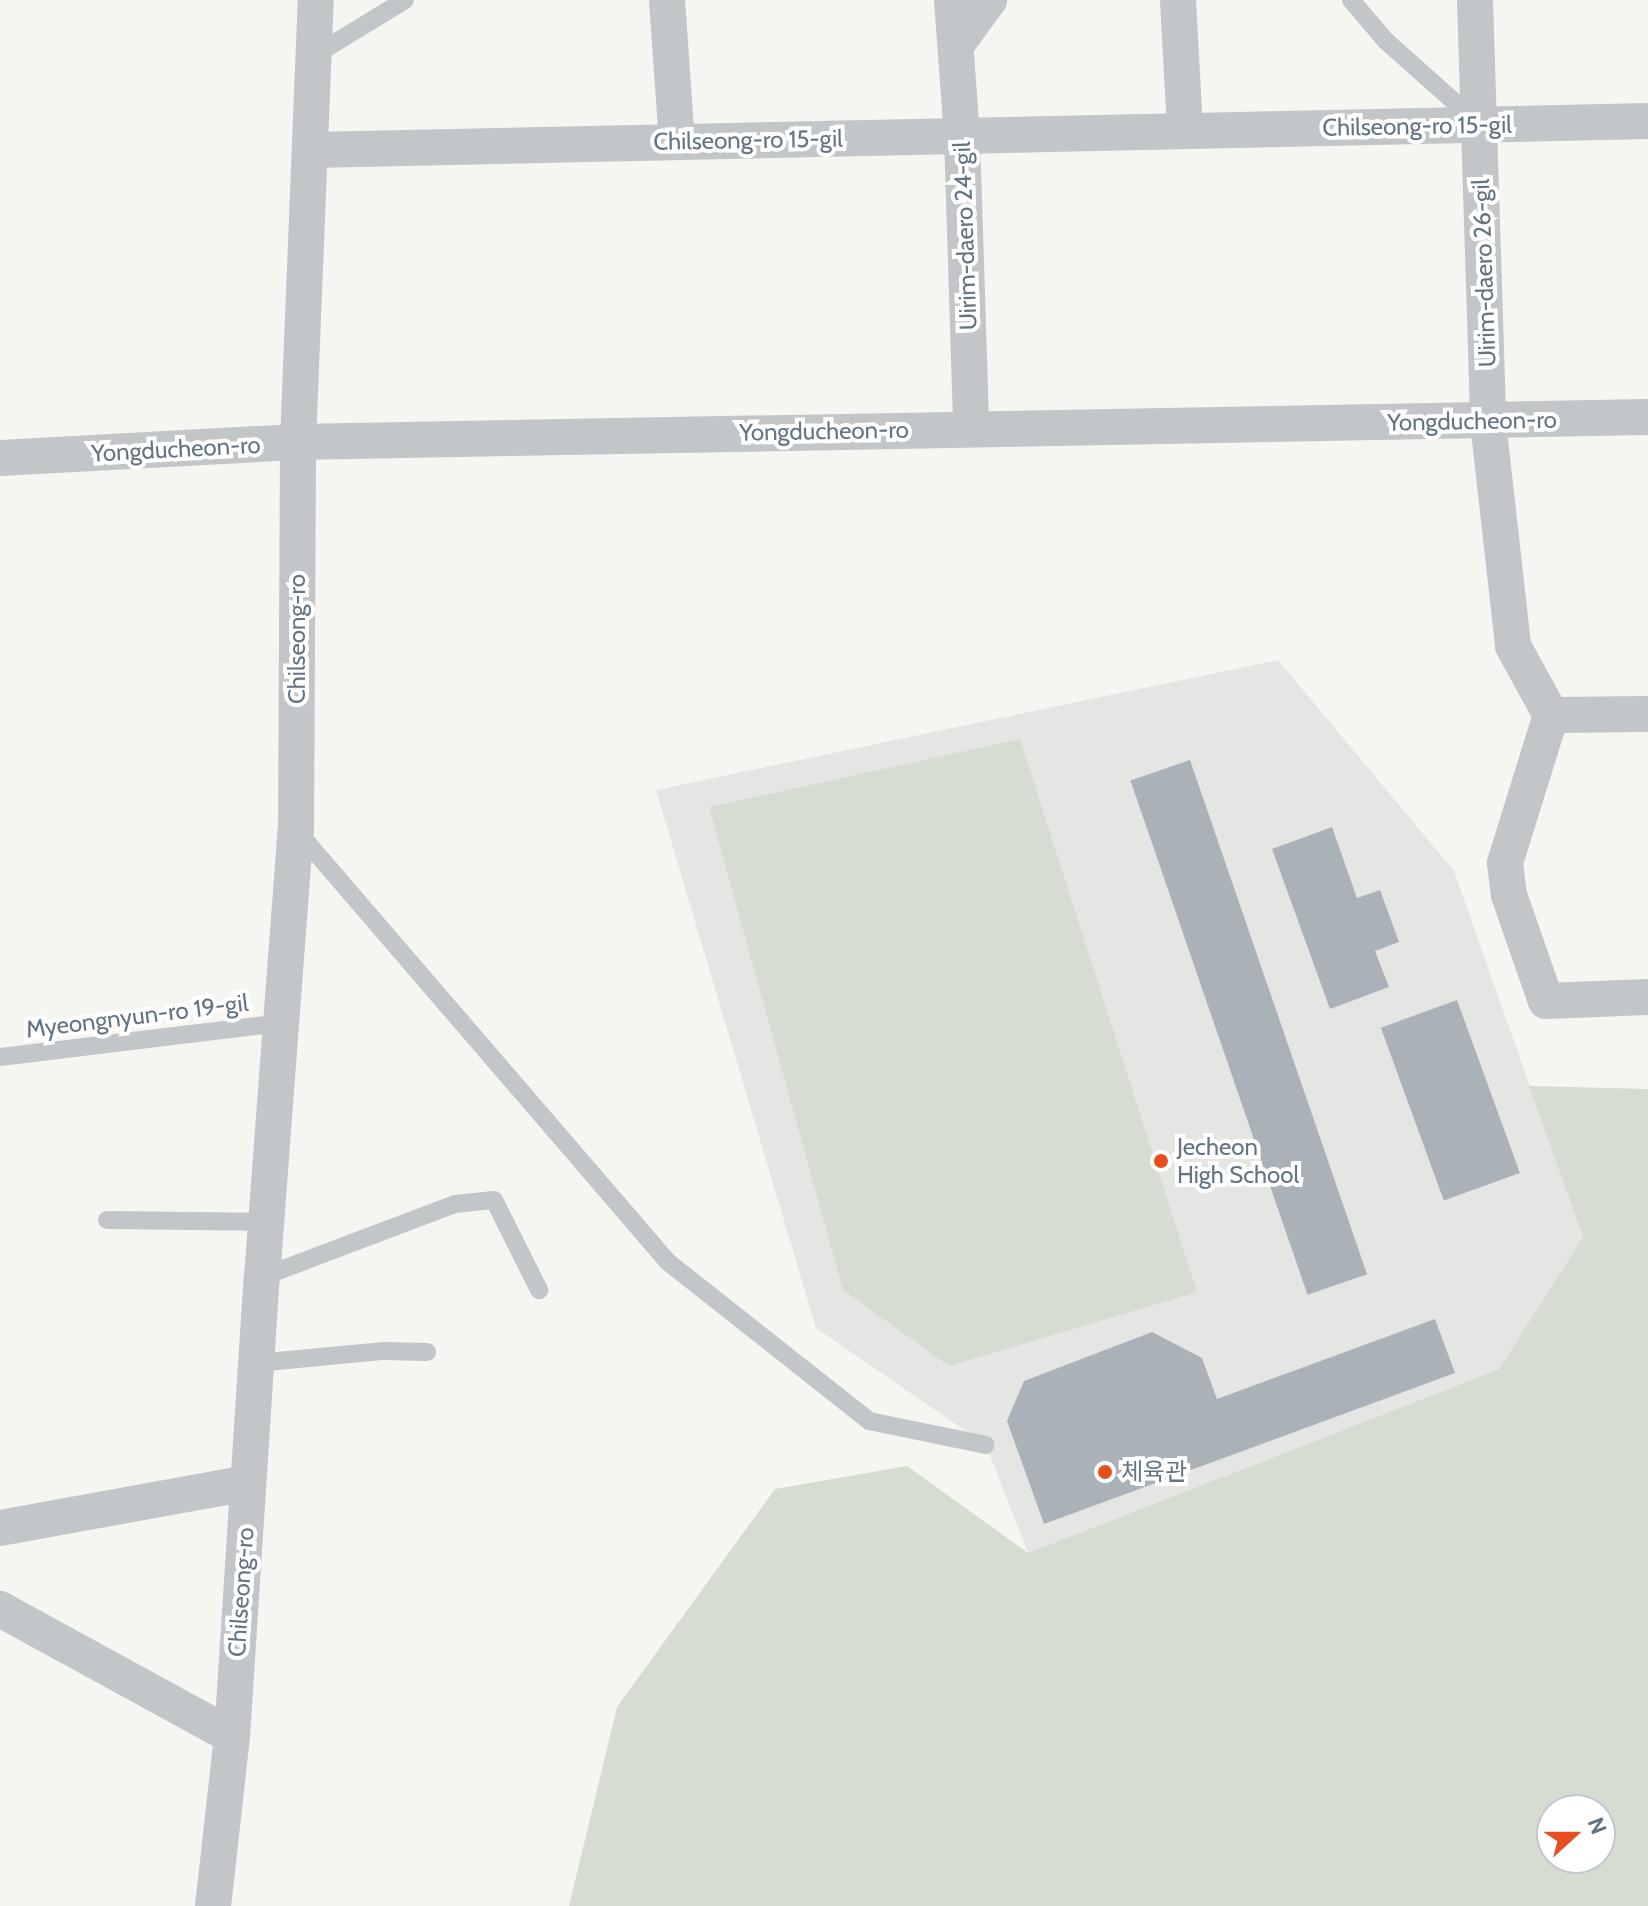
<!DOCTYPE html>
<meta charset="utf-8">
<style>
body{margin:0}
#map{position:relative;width:1648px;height:1906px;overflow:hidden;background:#f5f5f1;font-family:Cabin,"Noto Sans KR",sans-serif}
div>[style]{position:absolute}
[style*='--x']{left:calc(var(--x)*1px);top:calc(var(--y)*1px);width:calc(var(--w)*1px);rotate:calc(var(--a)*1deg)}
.built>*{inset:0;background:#e5e6e4}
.green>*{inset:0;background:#d6dcd2}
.building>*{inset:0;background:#aab2b8;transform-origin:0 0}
.service>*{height:18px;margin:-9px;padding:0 9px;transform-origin:9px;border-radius:9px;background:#c2c6c9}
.minor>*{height:36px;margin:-18px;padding:0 18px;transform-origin:18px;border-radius:18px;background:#c2c6c9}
.dots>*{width:22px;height:22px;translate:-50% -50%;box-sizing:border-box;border:4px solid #fff;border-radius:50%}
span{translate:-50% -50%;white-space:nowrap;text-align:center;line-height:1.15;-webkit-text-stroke:8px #fff;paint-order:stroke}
.street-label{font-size:24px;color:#637483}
.poi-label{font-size:24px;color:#637483}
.left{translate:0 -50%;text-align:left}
.north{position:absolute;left:1536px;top:1794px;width:80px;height:80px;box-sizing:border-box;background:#fff;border:2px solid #c1c7cd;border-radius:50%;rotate:69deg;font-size:22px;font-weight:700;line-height:32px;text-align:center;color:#637483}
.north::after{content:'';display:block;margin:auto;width:28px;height:36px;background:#e65020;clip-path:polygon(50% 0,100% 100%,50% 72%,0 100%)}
</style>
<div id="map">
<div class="built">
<div style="clip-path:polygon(1278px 660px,1454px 871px,1583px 1237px,1499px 1369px,1028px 1553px,986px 1445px,816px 1328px,656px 790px)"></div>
</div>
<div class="green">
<div style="clip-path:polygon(1020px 739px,1197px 1292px,949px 1366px,843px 1290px,709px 807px)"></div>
<div style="clip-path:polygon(evenodd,1529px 1086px,1648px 1089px,1648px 1906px,569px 1906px,617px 1707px,775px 1489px,907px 1466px,1028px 1553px,1499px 1369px,1583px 1237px,1529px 1086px,1600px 1810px,1600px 1858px,1552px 1858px,1552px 1810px,1600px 1810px)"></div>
</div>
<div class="building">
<div style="left:1190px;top:760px;width:544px;height:63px;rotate:71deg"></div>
<div style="clip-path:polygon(1332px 827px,1357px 898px,1380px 890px,1399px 942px,1375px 951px,1389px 987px,1330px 1009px,1272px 849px)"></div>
<div style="left:1457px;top:1000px;width:184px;height:81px;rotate:70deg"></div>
<div style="clip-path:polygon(1435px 1319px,1455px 1373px,1044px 1524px,1007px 1421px,1024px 1381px,1152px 1332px,1202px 1358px,1217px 1399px)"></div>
</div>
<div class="service">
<div style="--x:1351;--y:0;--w:54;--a:49.5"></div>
<div style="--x:1386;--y:41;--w:123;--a:41.7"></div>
<div style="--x:315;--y:55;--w:105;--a:-31.4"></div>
<div style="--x:298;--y:832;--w:567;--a:49.29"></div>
<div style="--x:668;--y:1262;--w:256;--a:38.3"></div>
<div style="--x:869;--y:1421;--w:119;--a:11.6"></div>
<div style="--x:0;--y:1057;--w:282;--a:-6.9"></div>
<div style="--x:107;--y:1220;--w:159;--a:0.7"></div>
<div style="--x:262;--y:1277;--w:206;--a:-20.7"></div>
<div style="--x:455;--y:1204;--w:39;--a:-6"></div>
<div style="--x:494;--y:1200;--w:101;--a:63.4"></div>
<div style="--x:256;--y:1363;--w:129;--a:-5.4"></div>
<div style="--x:384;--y:1351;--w:43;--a:1.3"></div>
</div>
<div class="minor">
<div style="--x:667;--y:0;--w:142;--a:86"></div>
<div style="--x:952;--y:0;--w:136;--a:85.8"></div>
<div style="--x:962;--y:136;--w:292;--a:88.2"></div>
<div style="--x:1178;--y:0;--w:131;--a:86.9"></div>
<div style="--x:1475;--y:0;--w:422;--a:88.2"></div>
<div style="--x:1488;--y:422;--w:225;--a:83.6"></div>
<div style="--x:1513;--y:646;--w:79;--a:61.2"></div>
<div style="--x:1551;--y:715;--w:97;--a:-0.6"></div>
<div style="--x:956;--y:45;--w:56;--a:-53.7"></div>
<div style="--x:311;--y:150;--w:1337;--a:-1.24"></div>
<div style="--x:0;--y:458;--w:298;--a:-3.1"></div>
<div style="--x:298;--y:442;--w:1350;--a:-1.06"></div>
<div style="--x:1551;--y:715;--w:155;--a:107.3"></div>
<div style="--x:1505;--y:863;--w:32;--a:83"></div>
<div style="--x:1509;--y:895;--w:112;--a:70.8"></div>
<div style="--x:1546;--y:1001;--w:102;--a:-2.2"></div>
<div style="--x:0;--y:1528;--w:252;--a:-10.3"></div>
<div style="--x:0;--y:1609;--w:264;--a:28.7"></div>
<div style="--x:213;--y:1906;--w:171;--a:-83.6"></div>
<div style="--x:232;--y:1736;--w:460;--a:-86.3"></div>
<div style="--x:262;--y:1277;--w:448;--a:-85.7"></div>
<div style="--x:296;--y:830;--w:388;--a:-89.7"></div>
<div style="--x:298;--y:442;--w:442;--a:-87.7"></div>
</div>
<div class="dots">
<div style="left:1161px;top:1161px;background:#e65020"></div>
<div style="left:1105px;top:1472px;background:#e65020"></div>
</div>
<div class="street-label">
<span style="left:1417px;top:126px;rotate:-1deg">Chilseong-ro 15-gil</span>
<span style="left:748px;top:140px;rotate:-1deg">Chilseong-ro 15-gil</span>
<span style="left:965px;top:236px;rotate:-92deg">Uirim-daero 24-gil</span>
<span style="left:1484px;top:273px;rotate:-92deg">Uirim-daero 26-gil</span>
<span style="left:1472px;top:421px;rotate:-1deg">Yongducheon-ro</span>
<span style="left:824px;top:431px;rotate:-1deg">Yongducheon-ro</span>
<span style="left:176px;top:449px;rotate:-3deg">Yongducheon-ro</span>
<span style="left:297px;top:639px;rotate:-90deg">Chilseong-ro</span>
<span style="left:137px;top:1016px;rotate:-7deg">Myeongnyun-ro 19-gil</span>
<span style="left:241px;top:1592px;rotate:-86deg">Chilseong-ro</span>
</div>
<div class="poi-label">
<span class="left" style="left:1177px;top:1161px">Jecheon<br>High School</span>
<span class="left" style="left:1121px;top:1472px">체육관</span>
</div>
<div class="north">N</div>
</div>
